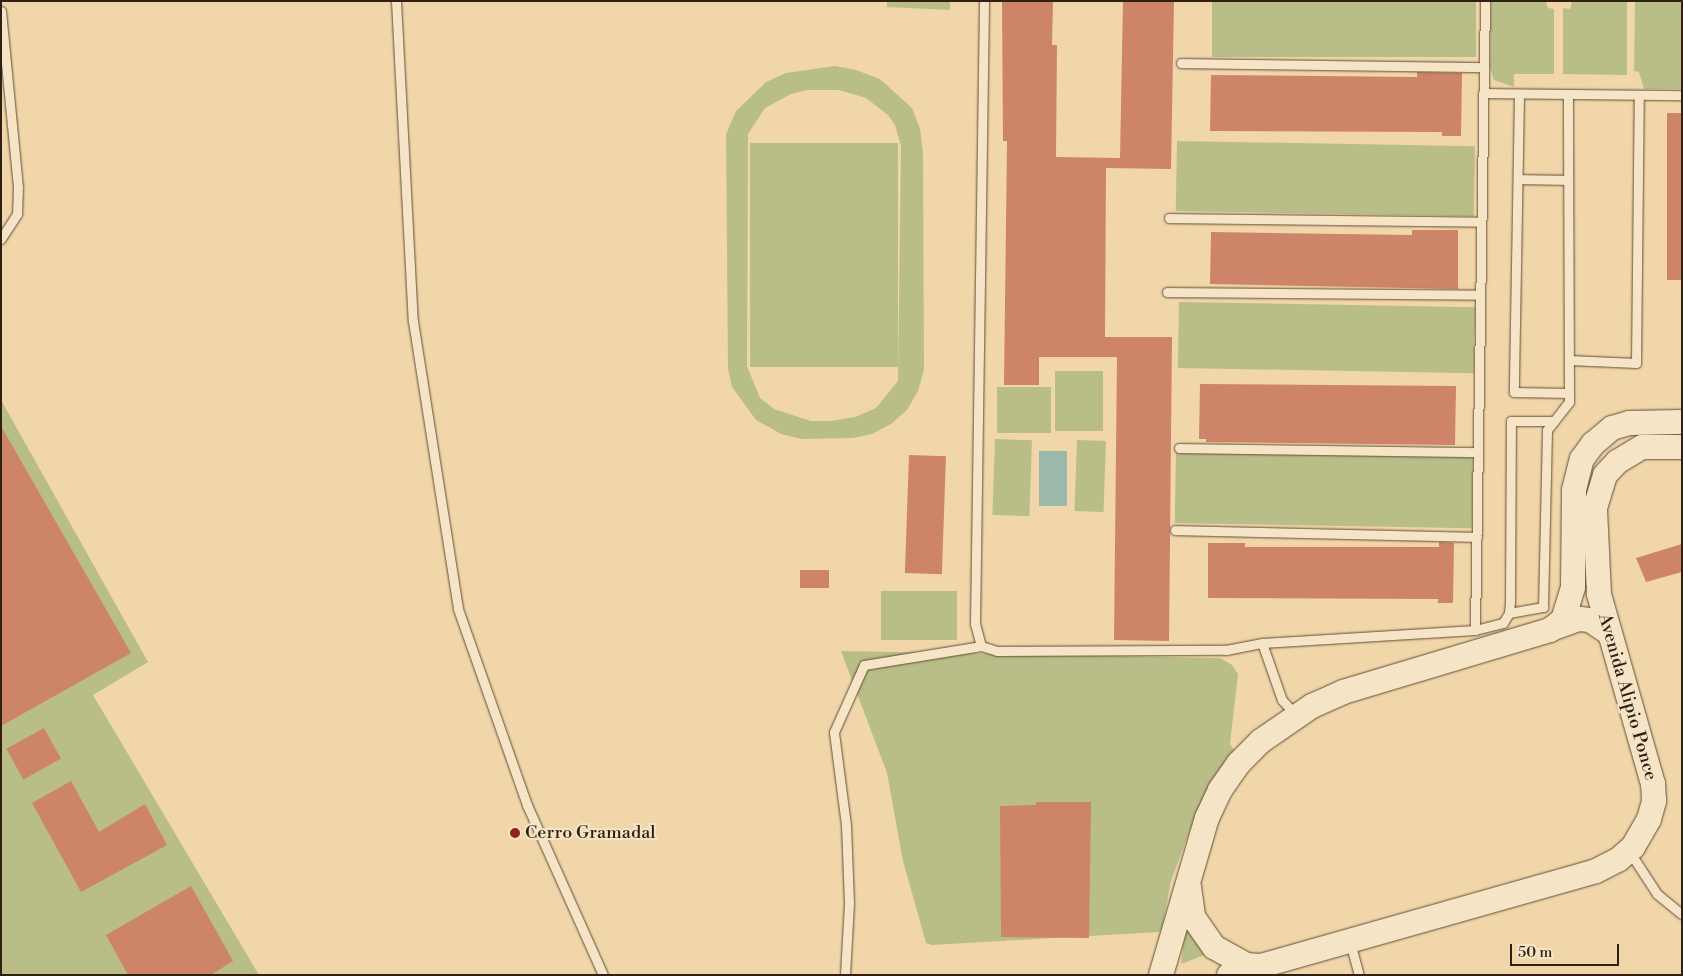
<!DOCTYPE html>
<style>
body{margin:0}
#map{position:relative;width:1683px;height:976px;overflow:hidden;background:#f1d6a9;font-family:"Libre Bodoni",serif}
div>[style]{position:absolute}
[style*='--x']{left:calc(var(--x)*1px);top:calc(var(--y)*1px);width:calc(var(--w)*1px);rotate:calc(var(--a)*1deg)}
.green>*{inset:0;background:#b9be88;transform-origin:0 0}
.water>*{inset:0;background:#9bb9ab;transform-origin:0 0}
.building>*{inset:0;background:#cd8469;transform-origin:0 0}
.roads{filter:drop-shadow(0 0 1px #604d38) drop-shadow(0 0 1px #604d38)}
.service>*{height:9px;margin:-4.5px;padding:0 4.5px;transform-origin:4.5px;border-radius:4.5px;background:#f6e4c7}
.secondary>*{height:24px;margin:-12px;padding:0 12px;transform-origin:12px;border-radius:12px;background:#f6e4c7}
.dots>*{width:14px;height:14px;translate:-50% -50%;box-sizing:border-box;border:2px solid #f6e4c7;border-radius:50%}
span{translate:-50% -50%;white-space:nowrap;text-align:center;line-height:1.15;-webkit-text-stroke:4px #f6e4c7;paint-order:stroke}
.street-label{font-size:18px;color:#301f13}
.poi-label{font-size:18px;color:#301f13}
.left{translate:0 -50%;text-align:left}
.frame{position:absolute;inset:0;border:2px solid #301f13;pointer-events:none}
.scale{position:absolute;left:1510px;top:944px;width:109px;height:22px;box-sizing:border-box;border:2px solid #301f13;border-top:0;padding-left:6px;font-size:15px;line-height:18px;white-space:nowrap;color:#301f13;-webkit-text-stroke:4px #f6e4c7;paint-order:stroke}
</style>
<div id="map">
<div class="green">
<div style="clip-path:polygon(887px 1px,950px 1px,950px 10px,887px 7px)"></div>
<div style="left:1212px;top:1px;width:264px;height:56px"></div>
<div style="clip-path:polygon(1491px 1px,1548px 1px,1546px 3px,1548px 8px,1554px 9px,1554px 74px,1514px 74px,1514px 87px,1494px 80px,1490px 68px)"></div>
<div style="clip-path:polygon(1572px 1px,1627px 1px,1627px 75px,1563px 74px,1563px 8px,1570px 9px)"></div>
<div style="clip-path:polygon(1635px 1px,1682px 1px,1682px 89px,1644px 89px,1639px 72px,1634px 71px)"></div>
<div style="clip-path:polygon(evenodd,835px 66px,856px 70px,880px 79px,912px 108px,920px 129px,923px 152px,924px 370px,918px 391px,907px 410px,891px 424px,872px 434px,853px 438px,802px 439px,781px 434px,756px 420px,732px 387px,728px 369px,726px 134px,736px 111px,766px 82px,786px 73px,835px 66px,807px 90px,839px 90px,866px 98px,888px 115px,895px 125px,901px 146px,898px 381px,876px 408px,855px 417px,831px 421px,811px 421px,774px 409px,760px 398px,747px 366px,748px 134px,765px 108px,791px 94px,807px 90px)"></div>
<div style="left:1177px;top:141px;width:298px;height:70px;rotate:1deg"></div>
<div style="left:898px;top:143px;width:224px;height:148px;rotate:90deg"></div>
<div style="left:1179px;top:302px;width:296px;height:66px;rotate:1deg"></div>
<div style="left:1055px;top:371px;width:48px;height:60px"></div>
<div style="left:997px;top:387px;width:54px;height:46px"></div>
<div style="clip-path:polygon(1px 400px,148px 662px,93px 695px,259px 975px,1px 975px)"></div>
<div style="left:995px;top:439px;width:37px;height:76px;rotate:2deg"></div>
<div style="left:1077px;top:440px;width:29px;height:71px;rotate:2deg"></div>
<div style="left:1176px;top:452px;width:297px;height:71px;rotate:1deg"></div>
<div style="left:881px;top:591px;width:76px;height:49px"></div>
<div style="clip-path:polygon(841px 651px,1220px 658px,1232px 665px,1238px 674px,1230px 744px,1235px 752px,1217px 774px,1197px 811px,1171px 881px,1162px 929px,1159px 932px,932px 945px,926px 943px,903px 861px,887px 773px)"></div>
<div style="clip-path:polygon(1187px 930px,1207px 954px,1181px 964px,1184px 937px)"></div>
</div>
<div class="water">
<div style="left:1039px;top:451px;width:28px;height:55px"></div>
</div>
<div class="building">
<div style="clip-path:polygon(1002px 1px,1053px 1px,1052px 45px,1057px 45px,1056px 157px,1120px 158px,1123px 1px,1174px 1px,1171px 169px,1106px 168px,1105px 337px,1172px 337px,1169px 641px,1114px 640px,1117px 357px,1039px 357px,1039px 385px,1004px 385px,1007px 141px,1003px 141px)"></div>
<div style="clip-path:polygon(1417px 72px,1462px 73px,1461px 136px,1442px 136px,1442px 132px,1210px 131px,1211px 75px,1417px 77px)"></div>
<div style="left:1667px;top:113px;width:15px;height:167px"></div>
<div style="clip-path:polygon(1412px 230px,1458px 230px,1458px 289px,1210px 284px,1211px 232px,1412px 235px)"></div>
<div style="clip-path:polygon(1200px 384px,1456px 386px,1455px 445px,1206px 442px,1206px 439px,1199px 439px)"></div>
<div style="clip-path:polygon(1px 426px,131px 653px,1px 726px)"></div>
<div style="left:909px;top:455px;width:37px;height:118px;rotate:2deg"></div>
<div style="clip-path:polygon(1439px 542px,1454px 543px,1453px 603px,1438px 603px,1438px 599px,1208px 598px,1208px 543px,1245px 543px,1245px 547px,1439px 547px)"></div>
<div style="clip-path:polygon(1682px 544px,1682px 572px,1646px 582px,1636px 558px)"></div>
<div style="left:800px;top:570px;width:29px;height:18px"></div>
<div style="left:44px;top:728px;width:35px;height:43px;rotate:61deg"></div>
<div style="clip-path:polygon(71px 781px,99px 832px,145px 804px,167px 845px,81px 892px,32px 803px)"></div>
<div style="clip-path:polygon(1036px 802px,1091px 802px,1089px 938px,1001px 937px,1000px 806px,1036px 805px)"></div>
<div style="clip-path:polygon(191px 886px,233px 961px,211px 975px,128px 975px,106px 935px)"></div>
</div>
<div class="roads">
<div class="service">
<div style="--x:396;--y:1;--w:320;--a:87"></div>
<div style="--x:413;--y:321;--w:291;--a:81.1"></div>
<div style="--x:458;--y:609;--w:208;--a:70.6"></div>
<div style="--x:527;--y:805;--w:186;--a:65.9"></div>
<div style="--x:1;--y:11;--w:177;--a:84.5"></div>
<div style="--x:18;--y:187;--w:27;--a:92"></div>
<div style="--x:17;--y:214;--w:30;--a:123"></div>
<div style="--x:1181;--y:63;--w:303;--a:0.8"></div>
<div style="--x:1483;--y:93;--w:199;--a:0.6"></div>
<div style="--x:1519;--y:94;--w:298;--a:91"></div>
<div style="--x:1514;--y:392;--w:55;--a:1"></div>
<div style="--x:1518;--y:179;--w:50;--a:1.1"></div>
<div style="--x:1169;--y:218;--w:312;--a:0.7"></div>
<div style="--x:1167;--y:292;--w:313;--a:0.5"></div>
<div style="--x:1569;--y:360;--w:67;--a:2.6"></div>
<div style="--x:1636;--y:363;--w:268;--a:-89.4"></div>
<div style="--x:1179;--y:448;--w:299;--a:0.8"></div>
<div style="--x:1175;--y:530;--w:302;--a:1.3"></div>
<div style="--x:1509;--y:613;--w:35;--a:-10"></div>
<div style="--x:1543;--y:607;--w:177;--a:-88.7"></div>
<div style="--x:1547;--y:430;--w:36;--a:-52"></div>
<div style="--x:1569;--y:402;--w:308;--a:-90.2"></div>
<div style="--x:1475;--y:630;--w:629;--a:-89.09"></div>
<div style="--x:1262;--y:643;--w:213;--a:-3.5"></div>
<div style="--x:1475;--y:630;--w:29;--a:-14"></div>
<div style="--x:1503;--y:623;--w:12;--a:-59"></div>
<div style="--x:1509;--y:613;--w:12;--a:-85"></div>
<div style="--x:1510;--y:601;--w:180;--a:-89.7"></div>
<div style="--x:1511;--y:421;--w:43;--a:0"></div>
<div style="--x:981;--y:646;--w:23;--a:-105"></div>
<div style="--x:975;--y:624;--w:623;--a:-89.17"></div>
<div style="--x:1629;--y:851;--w:51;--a:56.9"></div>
<div style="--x:1657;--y:894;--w:32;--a:39"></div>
<div style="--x:1350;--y:942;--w:34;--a:75"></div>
<div style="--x:845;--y:975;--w:72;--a:-86.8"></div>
<div style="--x:849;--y:903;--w:78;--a:-92.2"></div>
<div style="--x:846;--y:825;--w:94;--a:-97.4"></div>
<div style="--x:834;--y:732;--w:73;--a:-65.9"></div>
<div style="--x:864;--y:665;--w:119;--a:-9.2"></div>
<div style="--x:981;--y:646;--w:17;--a:17"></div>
<div style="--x:997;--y:651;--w:229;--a:-0.3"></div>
<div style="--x:1226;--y:650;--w:37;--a:-11"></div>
<div style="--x:1262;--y:643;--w:60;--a:70.7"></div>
<div style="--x:1282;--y:700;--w:21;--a:47"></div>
</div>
<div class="secondary">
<div style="--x:1551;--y:629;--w:30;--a:-20"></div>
<div style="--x:1579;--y:619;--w:11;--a:5"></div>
<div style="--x:1590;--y:620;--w:22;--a:34"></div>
<div style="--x:1189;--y:887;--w:30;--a:82"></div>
<div style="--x:1193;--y:917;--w:37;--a:55"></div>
<div style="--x:1214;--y:947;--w:37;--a:29"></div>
<div style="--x:1246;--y:965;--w:15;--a:4"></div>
<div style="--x:1161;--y:975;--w:164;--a:-73.7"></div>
<div style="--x:1207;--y:818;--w:31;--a:-65"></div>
<div style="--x:1220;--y:790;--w:33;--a:-55"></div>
<div style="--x:1239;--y:763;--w:31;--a:-45"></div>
<div style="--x:1261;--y:741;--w:62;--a:-34.5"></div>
<div style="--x:1312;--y:706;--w:34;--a:-24"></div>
<div style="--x:1343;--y:692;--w:216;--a:-16.7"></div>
<div style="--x:1550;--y:630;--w:16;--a:-38"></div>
<div style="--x:1563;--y:620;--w:34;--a:-73"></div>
<div style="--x:1573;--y:587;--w:97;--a:-89.4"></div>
<div style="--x:1574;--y:490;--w:32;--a:-76"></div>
<div style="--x:1582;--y:459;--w:19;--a:-54"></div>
<div style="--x:1593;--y:444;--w:25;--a:-40"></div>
<div style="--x:1612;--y:428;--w:18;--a:-16"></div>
<div style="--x:1629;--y:423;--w:53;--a:-1.1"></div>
<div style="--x:1229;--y:975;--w:381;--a:-15.8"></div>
<div style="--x:1596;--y:871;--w:25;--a:-27"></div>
<div style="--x:1618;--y:860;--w:20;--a:-41"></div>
<div style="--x:1633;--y:847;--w:32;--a:-60"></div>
<div style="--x:1649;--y:819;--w:19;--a:-74"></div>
<div style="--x:1654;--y:801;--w:17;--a:-93"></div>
<div style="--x:1653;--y:784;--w:198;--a:-105.9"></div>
<div style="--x:1599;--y:594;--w:86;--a:-92.7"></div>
<div style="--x:1595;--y:508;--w:34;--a:-73"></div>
<div style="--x:1605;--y:475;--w:18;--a:-47"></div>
<div style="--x:1617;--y:462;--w:29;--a:-31"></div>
<div style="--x:1642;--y:447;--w:40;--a:0"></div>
</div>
</div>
<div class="dots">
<div style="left:515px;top:833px;background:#8f2418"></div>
</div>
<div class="street-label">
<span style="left:1627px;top:697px;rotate:74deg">Avenida Alipio Ponce</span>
</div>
<div class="poi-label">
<span class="left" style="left:525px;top:833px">Cerro Gramadal</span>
</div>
<div class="frame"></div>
<div class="scale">50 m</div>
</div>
